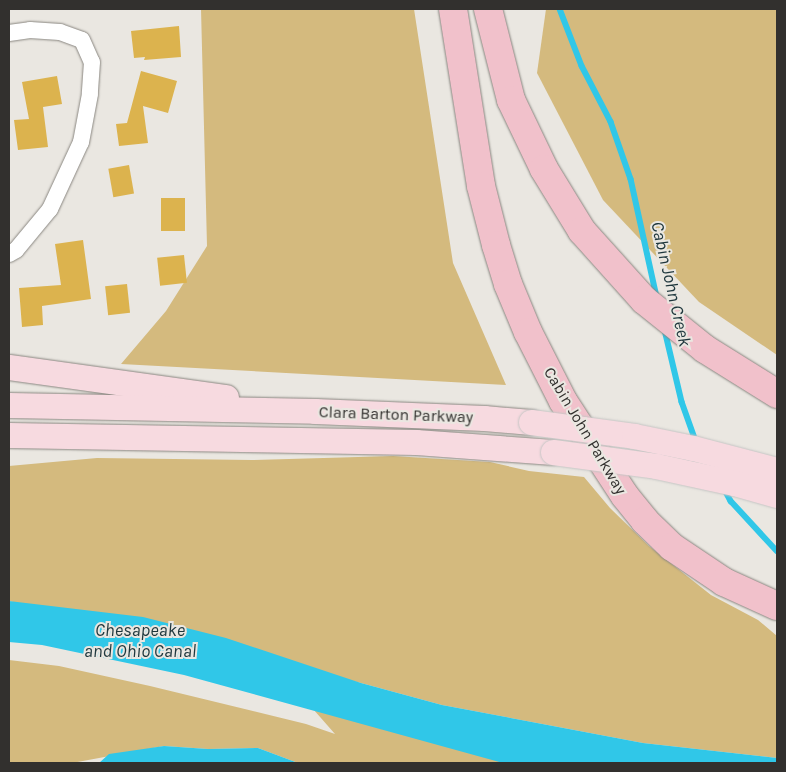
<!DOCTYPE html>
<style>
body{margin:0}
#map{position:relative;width:786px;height:772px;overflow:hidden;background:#eae7e1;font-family:Karla,sans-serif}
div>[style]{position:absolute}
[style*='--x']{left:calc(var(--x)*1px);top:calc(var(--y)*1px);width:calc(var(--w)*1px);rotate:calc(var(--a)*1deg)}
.green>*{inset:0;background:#d4ba7e}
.water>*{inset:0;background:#30c7e8}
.stream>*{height:5.5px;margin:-2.75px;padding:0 2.75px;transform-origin:2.75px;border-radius:2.75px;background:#30c7e8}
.building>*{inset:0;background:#dcb34e;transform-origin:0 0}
.roads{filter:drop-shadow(0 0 1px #8a8781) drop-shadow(0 0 1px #8a8781)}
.minor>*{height:16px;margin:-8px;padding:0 8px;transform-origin:8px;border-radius:8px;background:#fff}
.primary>*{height:25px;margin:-12.5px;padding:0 12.5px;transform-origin:12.5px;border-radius:12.5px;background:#f7dae0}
.motorway>*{height:28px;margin:-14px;padding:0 14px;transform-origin:14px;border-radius:14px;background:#f1c1cb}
.bridges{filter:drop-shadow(0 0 1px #c6c5c4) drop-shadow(0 0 1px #c6c5c4)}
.primary-bridge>*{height:25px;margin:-12.5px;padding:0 12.5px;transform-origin:12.5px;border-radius:12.5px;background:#f7dae0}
span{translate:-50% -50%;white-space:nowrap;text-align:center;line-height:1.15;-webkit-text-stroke:4px #eae7e1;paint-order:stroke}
.street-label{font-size:16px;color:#32302e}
.water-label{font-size:18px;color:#1f373d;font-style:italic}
.frame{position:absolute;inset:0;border:10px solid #32302e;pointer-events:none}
</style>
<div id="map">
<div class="green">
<div style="clip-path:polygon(201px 9px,414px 9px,453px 263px,506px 385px,121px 364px,166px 311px,207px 246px)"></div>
<div style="clip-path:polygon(546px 9px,777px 9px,777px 355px,699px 302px,603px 200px,537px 73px)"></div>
<div style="clip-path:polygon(393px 456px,490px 462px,529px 471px,584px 477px,610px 508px,649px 546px,711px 595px,758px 620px,777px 636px,777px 758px,643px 743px,442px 705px,361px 683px,9px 601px,9px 466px,97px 458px,252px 460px)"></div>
<div style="clip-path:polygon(9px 660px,59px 666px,150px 686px,306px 724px,335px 734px,306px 701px,563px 763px,298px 763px,258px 748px,208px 749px,164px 746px,72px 763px,9px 763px)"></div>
</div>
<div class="water">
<div style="clip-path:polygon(9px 601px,143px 617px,226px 638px,361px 683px,442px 705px,643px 743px,777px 758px,777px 763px,503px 763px,184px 675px,42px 645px,9px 642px)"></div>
<div style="clip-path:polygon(164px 746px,208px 749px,258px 748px,298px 763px,99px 763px,109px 754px)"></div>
</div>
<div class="stream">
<div style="--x:560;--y:9;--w:61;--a:68.9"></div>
<div style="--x:582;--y:66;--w:63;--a:62.6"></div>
<div style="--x:611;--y:122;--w:60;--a:70.7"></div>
<div style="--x:631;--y:179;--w:121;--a:77.6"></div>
<div style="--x:665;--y:330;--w:74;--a:76.7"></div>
<div style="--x:682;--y:402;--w:41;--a:70.3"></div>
<div style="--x:724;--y:488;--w:15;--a:62"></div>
<div style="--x:731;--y:501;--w:68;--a:47.4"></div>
</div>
<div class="building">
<div style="clip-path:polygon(179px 26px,181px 57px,144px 60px,145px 57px,134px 58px,131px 31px)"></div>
<div style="clip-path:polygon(141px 71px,177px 81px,168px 113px,143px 106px,148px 143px,119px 146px,116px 124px,127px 123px)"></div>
<div style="clip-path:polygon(57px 76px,62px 104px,43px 107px,48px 147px,18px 150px,14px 120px,29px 119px,22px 82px)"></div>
<div style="left:129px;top:165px;width:29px;height:21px;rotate:80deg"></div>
<div style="left:161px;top:198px;width:24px;height:33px"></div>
<div style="clip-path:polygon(83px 240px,91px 299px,42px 306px,43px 325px,22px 327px,19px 288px,61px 285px,55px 244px)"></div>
<div style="left:184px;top:255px;width:28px;height:27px;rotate:84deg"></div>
<div style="left:127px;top:284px;width:29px;height:22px;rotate:84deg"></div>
</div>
<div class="roads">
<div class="minor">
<div style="--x:9;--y:33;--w:21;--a:-8"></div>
<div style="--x:30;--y:30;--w:30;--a:4"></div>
<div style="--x:60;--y:32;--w:23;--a:20"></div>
<div style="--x:82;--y:40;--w:24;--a:66"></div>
<div style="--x:92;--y:62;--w:32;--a:94"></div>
<div style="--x:90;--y:94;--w:49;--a:100.6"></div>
<div style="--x:81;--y:142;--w:74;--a:114.8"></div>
<div style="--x:50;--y:209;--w:53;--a:129.7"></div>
<div style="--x:16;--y:250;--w:8;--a:150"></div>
</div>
<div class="primary">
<div style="--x:9;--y:367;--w:219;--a:7.9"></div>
<div style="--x:9;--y:405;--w:306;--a:1.1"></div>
<div style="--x:315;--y:411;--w:169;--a:2.4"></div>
<div style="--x:484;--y:418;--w:47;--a:4.9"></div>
<div style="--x:9;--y:435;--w:407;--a:1"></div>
<div style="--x:416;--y:442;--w:137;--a:4.2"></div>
</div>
<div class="motorway">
<div style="--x:453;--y:9;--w:179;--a:81"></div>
<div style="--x:481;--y:186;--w:61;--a:75.7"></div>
<div style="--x:496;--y:245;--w:41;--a:72.9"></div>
<div style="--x:508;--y:284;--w:52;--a:67.4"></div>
<div style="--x:528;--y:332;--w:77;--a:63.1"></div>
<div style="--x:563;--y:401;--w:113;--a:56.9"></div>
<div style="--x:625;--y:496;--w:32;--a:51"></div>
<div style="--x:645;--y:521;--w:37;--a:44"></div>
<div style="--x:672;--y:547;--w:63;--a:33.9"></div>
<div style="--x:724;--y:582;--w:58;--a:24.4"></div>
<div style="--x:488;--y:9;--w:94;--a:75.8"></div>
<div style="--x:511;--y:100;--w:76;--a:64.4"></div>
<div style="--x:544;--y:169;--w:73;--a:58.5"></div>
<div style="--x:582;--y:231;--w:93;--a:48.1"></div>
<div style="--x:644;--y:300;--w:78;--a:38.8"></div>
<div style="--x:705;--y:349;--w:85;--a:32"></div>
</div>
</div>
<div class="bridges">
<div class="primary-bridge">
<div style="--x:531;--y:422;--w:104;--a:7.7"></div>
<div style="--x:634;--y:436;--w:60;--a:11.5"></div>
<div style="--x:693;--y:448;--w:87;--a:14.7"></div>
<div style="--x:553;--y:452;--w:104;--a:7.7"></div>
<div style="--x:656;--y:466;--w:80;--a:12.3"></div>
<div style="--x:734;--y:483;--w:45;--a:15.6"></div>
</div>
</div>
<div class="street-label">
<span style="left:396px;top:415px;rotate:2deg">Clara Barton Parkway</span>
<span style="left:585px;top:431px;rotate:59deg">Cabin John Parkway</span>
</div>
<div class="water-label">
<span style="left:671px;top:284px;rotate:77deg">Cabin John Creek</span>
<span style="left:140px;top:641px">Chesapeake<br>and Ohio Canal</span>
</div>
<div class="frame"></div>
</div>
